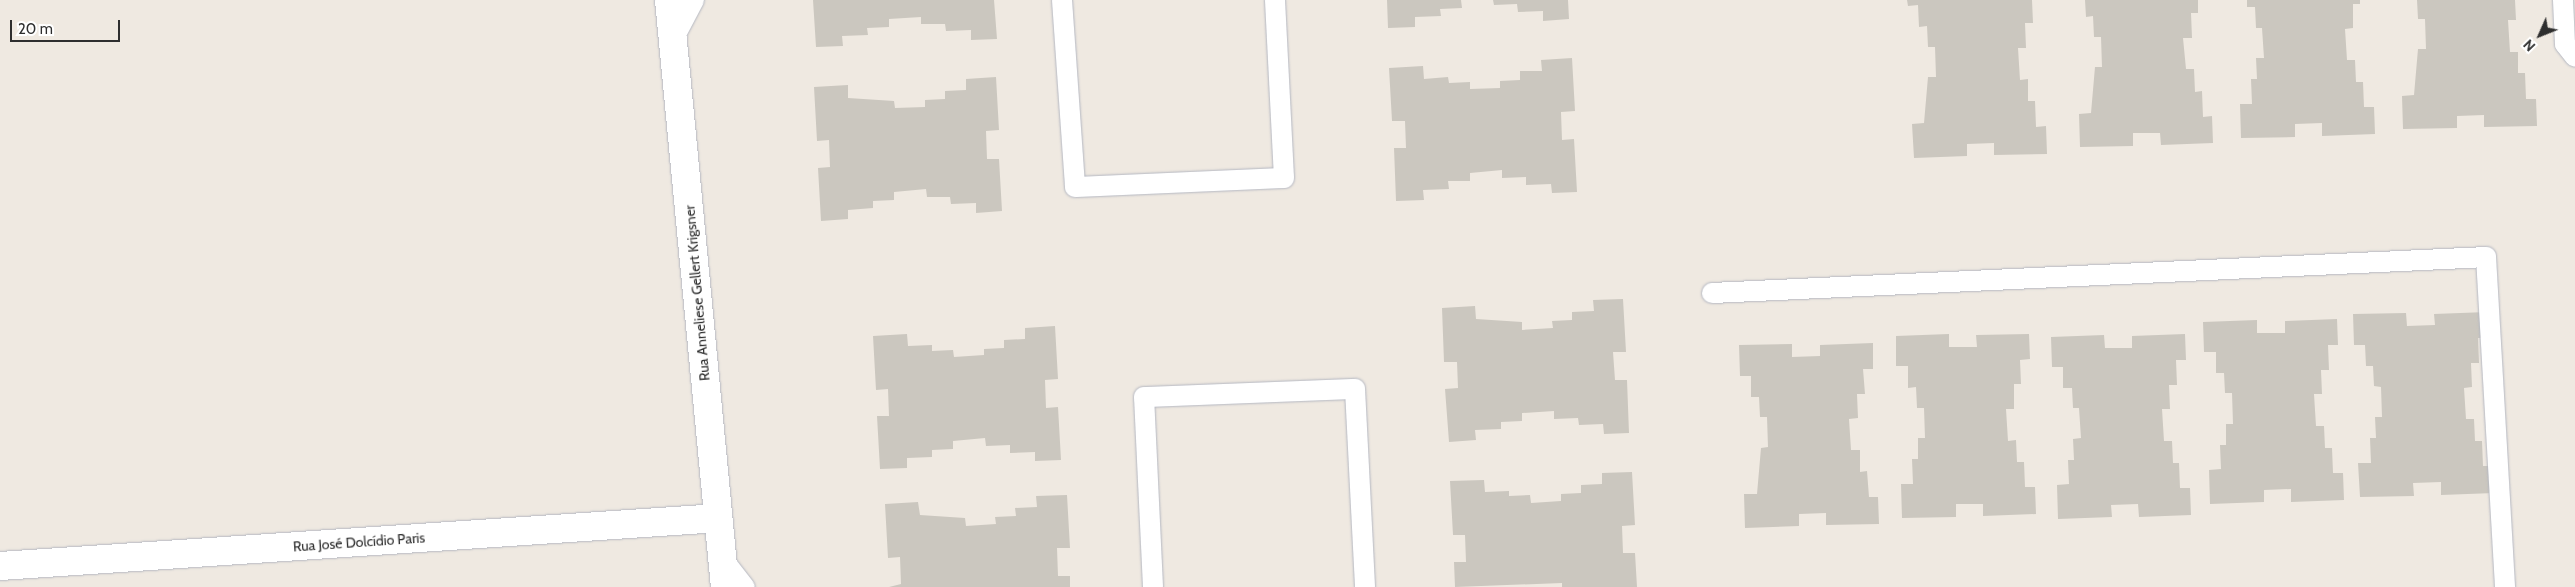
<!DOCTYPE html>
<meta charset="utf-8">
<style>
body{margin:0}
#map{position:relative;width:2575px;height:587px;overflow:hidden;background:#efe9e1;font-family:Cabin,sans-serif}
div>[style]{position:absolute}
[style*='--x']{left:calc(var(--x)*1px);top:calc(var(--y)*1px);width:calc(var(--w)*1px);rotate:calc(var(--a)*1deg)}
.building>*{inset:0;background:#cbc7bf}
.roads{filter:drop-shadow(0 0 1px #b4b7c1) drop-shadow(0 0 1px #b4b7c1)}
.lane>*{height:20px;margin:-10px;padding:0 10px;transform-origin:10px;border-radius:10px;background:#fff}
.street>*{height:28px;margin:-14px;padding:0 14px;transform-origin:14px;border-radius:14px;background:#fff}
.secondary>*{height:28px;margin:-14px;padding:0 14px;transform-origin:14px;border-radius:14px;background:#fff}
span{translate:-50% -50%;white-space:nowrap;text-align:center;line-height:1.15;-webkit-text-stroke:4px #fff;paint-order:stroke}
.street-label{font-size:14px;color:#2e2e2e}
.north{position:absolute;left:2515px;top:10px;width:50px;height:50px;-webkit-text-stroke:4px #fff;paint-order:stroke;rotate:226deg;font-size:14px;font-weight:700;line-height:20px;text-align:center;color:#2e2e2e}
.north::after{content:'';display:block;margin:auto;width:18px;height:22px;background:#2e2e2e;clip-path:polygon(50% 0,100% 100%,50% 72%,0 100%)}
.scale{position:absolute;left:10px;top:20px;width:110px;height:22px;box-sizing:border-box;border:2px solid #2e2e2e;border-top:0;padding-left:6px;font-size:15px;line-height:18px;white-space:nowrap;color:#2e2e2e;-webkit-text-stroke:4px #fff;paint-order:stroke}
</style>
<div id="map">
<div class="building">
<div style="clip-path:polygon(813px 0,994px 0,997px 39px,971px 40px,971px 30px,946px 31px,945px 24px,921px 24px,921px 17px,889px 19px,889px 27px,867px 28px,868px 35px,842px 36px,843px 46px,816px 47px)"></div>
<div style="clip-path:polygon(1387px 0,1461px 0,1462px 8px,1440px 9px,1441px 16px,1415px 17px,1415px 27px,1388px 28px)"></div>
<div style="clip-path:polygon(1493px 0,1568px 0,1569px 19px,1543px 21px,1543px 11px,1518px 12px,1517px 4px,1494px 5px)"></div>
<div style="clip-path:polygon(1907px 0,2032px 0,2033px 23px,2025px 23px,2026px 48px,2018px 48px,2020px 80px,2028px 79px,2028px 101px,2035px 101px,2036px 127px,2046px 126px,2047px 154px,1994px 155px,1994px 143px,1967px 144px,1967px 156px,1914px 158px,1912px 124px,1924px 123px,1928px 77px,1936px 77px,1935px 47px,1928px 47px,1927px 26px,1919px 27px,1918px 5px,1908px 6px)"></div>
<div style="clip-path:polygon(2085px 0,2198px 0,2198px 13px,2191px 13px,2192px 38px,2183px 38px,2186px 69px,2194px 69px,2195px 92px,2202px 91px,2203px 117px,2212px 116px,2213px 143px,2161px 145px,2160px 133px,2133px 133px,2133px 146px,2080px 147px,2079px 114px,2091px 113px,2095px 67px,2102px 67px,2101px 37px,2094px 37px,2093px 16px,2086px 17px)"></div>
<div style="clip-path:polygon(2247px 0,2360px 0,2360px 4px,2353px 4px,2353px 28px,2345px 29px,2347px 60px,2355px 60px,2356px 82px,2363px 82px,2364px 107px,2374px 107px,2375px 134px,2322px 136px,2322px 123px,2295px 124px,2295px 137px,2241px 138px,2240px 104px,2252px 104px,2251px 79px,2257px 79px,2256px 58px,2264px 58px,2262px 28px,2256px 28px,2255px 7px,2247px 7px)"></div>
<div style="clip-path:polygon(2417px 0,2515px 0,2516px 20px,2508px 20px,2510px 52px,2518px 52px,2518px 73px,2525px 73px,2526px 99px,2536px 99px,2537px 126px,2484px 127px,2484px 115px,2457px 116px,2457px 128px,2403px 129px,2402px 96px,2414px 95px,2418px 49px,2426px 49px,2425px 19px,2418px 19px)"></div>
<div style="clip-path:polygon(1572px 58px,1575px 111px,1561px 112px,1562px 140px,1574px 139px,1577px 192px,1552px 193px,1551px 184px,1526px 185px,1526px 177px,1502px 178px,1502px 170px,1470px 173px,1470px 181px,1448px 181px,1449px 189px,1423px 190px,1424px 200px,1396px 201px,1394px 148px,1406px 148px,1405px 121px,1392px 121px,1389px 68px,1423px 66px,1424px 79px,1448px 77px,1449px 83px,1470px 82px,1470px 89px,1500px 88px,1500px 81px,1520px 80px,1520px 71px,1542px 71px,1541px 60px)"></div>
<div style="clip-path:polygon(996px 77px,999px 130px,986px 131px,987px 159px,999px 159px,1002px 211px,976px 213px,976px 203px,951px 204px,950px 197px,927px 197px,926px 189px,894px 192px,894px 200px,873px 201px,873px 208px,848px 210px,848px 219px,821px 221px,818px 168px,830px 167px,829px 140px,817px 141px,814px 87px,848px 85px,848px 98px,894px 101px,895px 108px,925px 107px,925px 100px,945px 99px,945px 91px,966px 90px,966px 79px)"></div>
<div style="clip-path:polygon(1623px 299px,1626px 352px,1613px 352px,1615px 380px,1627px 380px,1629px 433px,1604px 434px,1603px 424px,1579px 425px,1578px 418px,1554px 419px,1554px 411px,1522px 413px,1522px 421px,1501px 422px,1501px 429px,1475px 430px,1476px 440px,1449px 442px,1445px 389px,1458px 388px,1457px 362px,1444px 362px,1442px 308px,1475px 306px,1476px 319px,1522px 322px,1522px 330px,1553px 328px,1552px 321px,1572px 320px,1572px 312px,1594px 311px,1593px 300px)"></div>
<div style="clip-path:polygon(2487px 312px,2488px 338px,2478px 338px,2479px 363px,2471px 363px,2472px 387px,2464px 388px,2466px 419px,2474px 419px,2475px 441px,2482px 441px,2483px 466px,2492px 466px,2494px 493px,2441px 495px,2441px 482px,2413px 483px,2414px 496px,2360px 497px,2358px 463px,2371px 463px,2370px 438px,2376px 438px,2375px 417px,2382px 417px,2381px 387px,2374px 386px,2373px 366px,2366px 366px,2365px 345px,2354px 345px,2353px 314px,2406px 313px,2407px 326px,2435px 325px,2434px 314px)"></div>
<div style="clip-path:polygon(2337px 319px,2338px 345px,2328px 345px,2329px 370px,2321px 370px,2322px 394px,2314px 394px,2316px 426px,2324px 426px,2325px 448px,2332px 448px,2333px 473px,2343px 473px,2344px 500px,2291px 502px,2291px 489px,2264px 490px,2264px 502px,2210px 504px,2209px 470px,2221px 469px,2220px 445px,2226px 445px,2226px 424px,2233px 424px,2232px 393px,2225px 393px,2224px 373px,2216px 373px,2216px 352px,2204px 352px,2203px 322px,2257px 320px,2257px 333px,2285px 333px,2285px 321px)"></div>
<div style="clip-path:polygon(1055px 326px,1058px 379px,1045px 380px,1046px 408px,1058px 407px,1061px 460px,1035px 461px,1035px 452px,1010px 453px,1010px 445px,986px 446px,985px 438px,953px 441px,953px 449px,932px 450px,932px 457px,907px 458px,907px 468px,880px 469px,877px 416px,889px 416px,888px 389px,876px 390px,873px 336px,907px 334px,908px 346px,932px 345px,932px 351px,953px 350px,954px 357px,984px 355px,984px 349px,1004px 348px,1004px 340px,1025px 339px,1025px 328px)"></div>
<div style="clip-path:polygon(1949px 334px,1949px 347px,1977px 347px,1976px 335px,2029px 334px,2030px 359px,2020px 360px,2021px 384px,2014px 384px,2014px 409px,2006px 409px,2008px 441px,2016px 440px,2017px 462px,2024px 462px,2025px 487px,2035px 487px,2036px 514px,1983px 516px,1983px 504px,1956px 504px,1956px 517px,1902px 518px,1901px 484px,1913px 484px,1912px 459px,1918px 459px,1918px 438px,1925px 438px,1924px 408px,1917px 408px,1916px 387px,1908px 388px,1908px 366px,1896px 366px,1896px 336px)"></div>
<div style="clip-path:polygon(2185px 334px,2186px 360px,2176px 360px,2177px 385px,2169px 385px,2170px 409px,2162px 409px,2164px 441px,2172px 441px,2173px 463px,2179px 463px,2180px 488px,2190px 488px,2191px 515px,2139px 517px,2138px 504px,2111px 505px,2112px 517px,2058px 519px,2057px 485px,2069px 484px,2068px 460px,2074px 460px,2073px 439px,2081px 438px,2079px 408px,2073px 408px,2072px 388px,2063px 388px,2063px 367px,2052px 367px,2051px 337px,2104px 335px,2105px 348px,2132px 348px,2132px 336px)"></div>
<div style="clip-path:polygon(1873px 343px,1873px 369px,1863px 369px,1865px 394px,1857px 394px,1858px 418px,1849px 419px,1851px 450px,1860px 450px,1860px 472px,1867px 471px,1869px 497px,1878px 497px,1879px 524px,1826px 525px,1826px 513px,1799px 514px,1799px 526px,1745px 528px,1744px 494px,1757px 494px,1761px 448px,1768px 447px,1767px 417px,1760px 417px,1759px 397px,1751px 397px,1751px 376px,1740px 376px,1739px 345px,1792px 344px,1792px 357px,1820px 356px,1820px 345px)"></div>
<div style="clip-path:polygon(1632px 472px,1635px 525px,1622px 526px,1623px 553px,1635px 553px,1637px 587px,1562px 587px,1562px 583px,1455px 587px,1454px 562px,1466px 562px,1465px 535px,1453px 535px,1450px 481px,1484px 480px,1485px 492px,1509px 491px,1509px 496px,1530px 495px,1531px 503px,1561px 501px,1561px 494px,1581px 493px,1581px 485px,1602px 484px,1602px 473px)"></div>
<div style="clip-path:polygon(1067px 495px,1070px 548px,1057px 548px,1058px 576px,1070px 576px,1070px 587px,889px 587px,901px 584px,900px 557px,888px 558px,885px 504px,918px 502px,920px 515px,965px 518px,966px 526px,996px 524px,995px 517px,1016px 516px,1015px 508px,1037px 507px,1036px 496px)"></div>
</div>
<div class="roads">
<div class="lane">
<div style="--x:1062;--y:0;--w:187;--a:86"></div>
<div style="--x:1075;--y:187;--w:209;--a:-2.5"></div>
<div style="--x:1284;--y:178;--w:178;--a:-92.9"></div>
<div style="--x:2563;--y:0;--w:44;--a:87.4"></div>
<div style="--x:2565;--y:44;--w:16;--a:52"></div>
<div style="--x:674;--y:38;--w:43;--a:-62.2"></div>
<div style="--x:1712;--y:293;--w:775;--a:-2.66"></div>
<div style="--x:2486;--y:257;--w:331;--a:86.7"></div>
<div style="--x:722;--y:558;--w:37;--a:52"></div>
<div style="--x:1153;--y:587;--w:190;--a:-92.7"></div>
<div style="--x:1144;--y:397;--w:211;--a:-2.2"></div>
<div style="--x:1355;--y:389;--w:198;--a:87.1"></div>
</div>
<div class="street">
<div style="--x:0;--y:566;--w:720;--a:-3.82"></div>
</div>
<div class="secondary">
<div style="--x:669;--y:0;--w:590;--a:84.55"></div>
</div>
</div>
<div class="street-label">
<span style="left:697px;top:293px;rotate:-95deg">Rua Anneliese Gellert Krigsner</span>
<span style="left:359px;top:542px;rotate:-4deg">Rua José Dolcídio Paris</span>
</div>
<div class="north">N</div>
<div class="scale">20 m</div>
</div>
